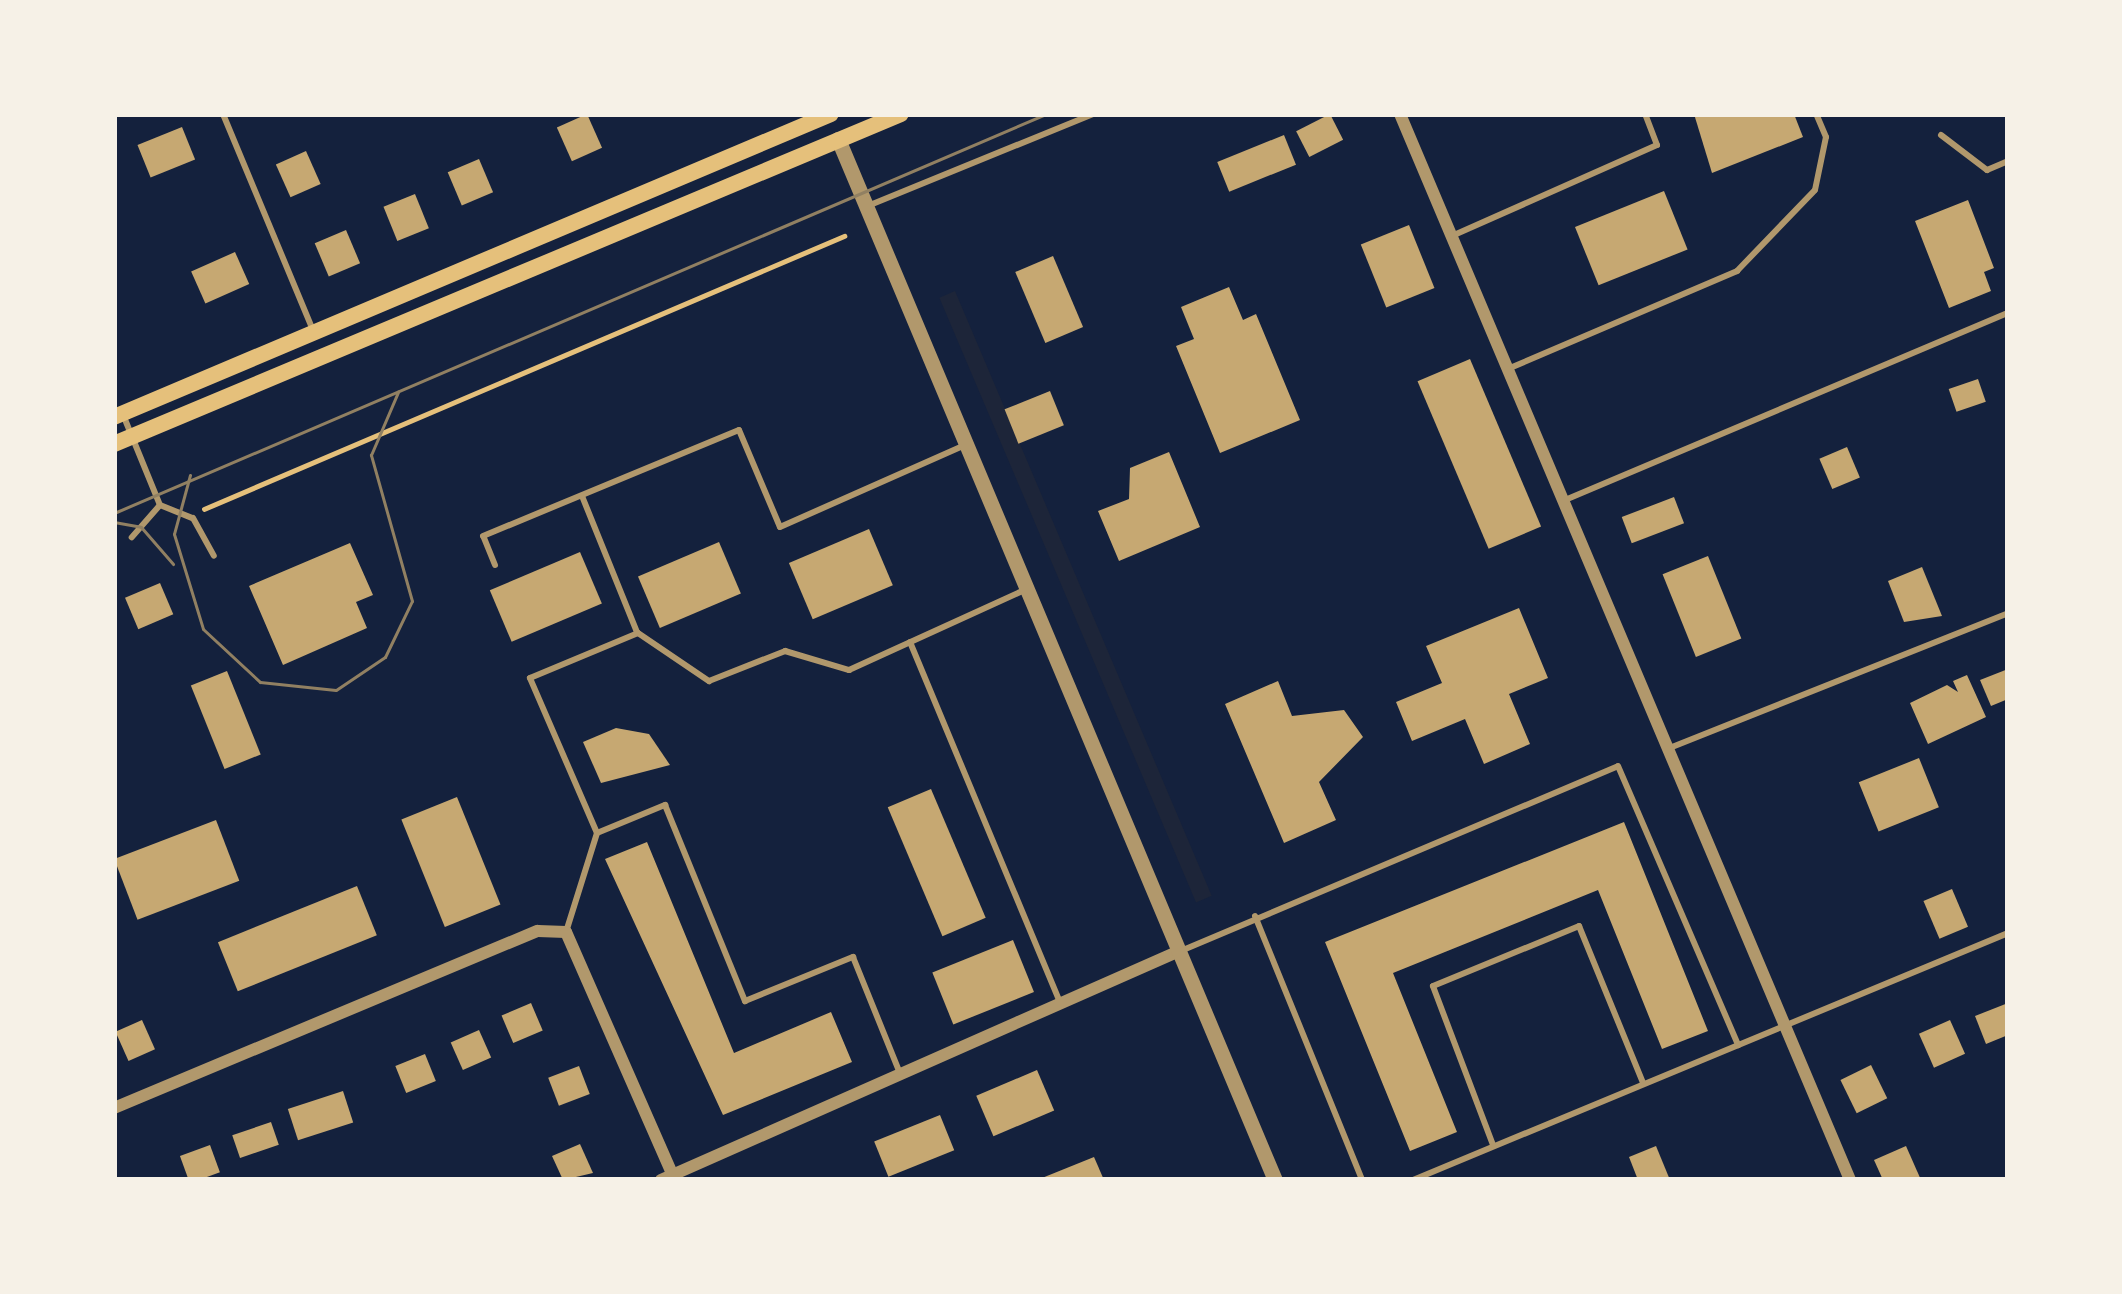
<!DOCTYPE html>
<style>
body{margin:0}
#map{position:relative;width:2122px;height:1294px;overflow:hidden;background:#14213d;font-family:"Noto Sans",sans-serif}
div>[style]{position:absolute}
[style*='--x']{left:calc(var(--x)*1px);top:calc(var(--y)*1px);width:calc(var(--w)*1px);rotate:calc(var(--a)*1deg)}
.green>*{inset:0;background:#1d2539;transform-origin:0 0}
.building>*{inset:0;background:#c6a872;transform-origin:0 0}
.path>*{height:4.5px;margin:-2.25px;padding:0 2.25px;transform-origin:2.25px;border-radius:2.25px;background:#e5c07b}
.service>*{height:6px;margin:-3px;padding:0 3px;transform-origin:3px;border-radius:3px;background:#b1986c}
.minor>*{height:12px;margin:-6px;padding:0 6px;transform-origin:6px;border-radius:6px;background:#b1986c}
.tertiary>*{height:15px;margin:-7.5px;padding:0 7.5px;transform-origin:7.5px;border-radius:7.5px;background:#b1986c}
.secondary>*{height:16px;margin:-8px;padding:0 8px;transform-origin:8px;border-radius:8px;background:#e5c07b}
.tram>*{height:3px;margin:-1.5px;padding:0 1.5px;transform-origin:1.5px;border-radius:1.5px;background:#918062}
span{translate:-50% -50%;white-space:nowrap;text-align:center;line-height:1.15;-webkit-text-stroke:9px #f6f1e7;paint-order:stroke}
.frame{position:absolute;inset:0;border:117px solid #f6f1e7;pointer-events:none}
</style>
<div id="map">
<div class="green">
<div style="left:955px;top:291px;width:657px;height:17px;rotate:67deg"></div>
</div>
<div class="building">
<div style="left:587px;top:114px;width:37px;height:33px;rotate:66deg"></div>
<div style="left:1330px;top:114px;width:29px;height:38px;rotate:63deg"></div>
<div style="clip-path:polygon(1694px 114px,1794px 114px,1803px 137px,1712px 173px)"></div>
<div style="left:182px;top:127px;width:35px;height:48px;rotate:68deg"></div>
<div style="left:1284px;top:135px;width:32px;height:72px;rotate:68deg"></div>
<div style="left:306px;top:151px;width:36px;height:33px;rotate:66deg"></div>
<div style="left:479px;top:159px;width:36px;height:34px;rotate:67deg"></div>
<div style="left:1664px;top:191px;width:63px;height:96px;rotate:68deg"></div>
<div style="left:415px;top:194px;width:37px;height:34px;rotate:68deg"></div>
<div style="clip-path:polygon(1968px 200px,1994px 268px,1984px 272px,1991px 291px,1949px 308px,1915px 221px)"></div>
<div style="left:1409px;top:225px;width:68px;height:52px;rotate:68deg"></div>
<div style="left:346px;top:230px;width:36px;height:34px;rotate:67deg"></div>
<div style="left:235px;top:252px;width:35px;height:48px;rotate:66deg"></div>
<div style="left:1053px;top:256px;width:77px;height:41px;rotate:67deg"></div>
<div style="clip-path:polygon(1229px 287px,1243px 320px,1256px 314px,1300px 420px,1220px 453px,1176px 346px,1194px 339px,1181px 307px)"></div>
<div style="left:1470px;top:359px;width:182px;height:57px;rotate:67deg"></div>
<div style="left:1978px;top:379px;width:24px;height:31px;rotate:71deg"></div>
<div style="left:1050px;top:391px;width:37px;height:49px;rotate:68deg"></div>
<div style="left:1847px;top:447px;width:33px;height:30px;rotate:67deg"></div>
<div style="clip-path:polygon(1169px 452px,1200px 527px,1119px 561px,1098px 511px,1129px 499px,1130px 468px)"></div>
<div style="left:1674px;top:497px;width:28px;height:56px;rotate:69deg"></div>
<div style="left:869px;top:529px;width:61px;height:87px;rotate:67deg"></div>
<div style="left:719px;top:542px;width:56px;height:88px;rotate:67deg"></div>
<div style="clip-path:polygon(350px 543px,373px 595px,356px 602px,367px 628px,283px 665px,249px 586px)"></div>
<div style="left:580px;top:552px;width:56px;height:98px;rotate:67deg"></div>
<div style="left:1708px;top:556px;width:89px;height:49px;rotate:68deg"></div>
<div style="clip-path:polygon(1922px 567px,1942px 616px,1904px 622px,1888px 581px)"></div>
<div style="left:160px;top:583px;width:34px;height:38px;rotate:67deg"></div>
<div style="clip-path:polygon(1519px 608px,1548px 678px,1509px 694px,1530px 744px,1484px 764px,1465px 719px,1412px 741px,1396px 702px,1442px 683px,1426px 646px)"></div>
<div style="clip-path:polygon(2008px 669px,2008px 699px,1991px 706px,1980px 680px)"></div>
<div style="left:227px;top:671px;width:90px;height:39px;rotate:68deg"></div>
<div style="clip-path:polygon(1967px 675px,1986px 717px,1928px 744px,1910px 703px,1947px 685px,1958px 692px,1953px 681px)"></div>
<div style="clip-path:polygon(1278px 681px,1292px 716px,1344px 710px,1363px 737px,1319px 782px,1336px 820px,1284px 843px,1225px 704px)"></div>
<div style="clip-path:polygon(616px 728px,649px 734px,670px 765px,601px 783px,583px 742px)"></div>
<div style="left:1919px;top:758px;width:53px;height:65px;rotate:68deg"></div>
<div style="left:931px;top:789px;width:140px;height:47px;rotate:67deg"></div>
<div style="left:457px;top:797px;width:116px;height:60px;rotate:68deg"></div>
<div style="left:216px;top:820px;width:65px;height:109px;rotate:69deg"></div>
<div style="clip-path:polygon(1624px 822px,1708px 1031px,1662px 1049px,1598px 890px,1393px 973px,1457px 1132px,1410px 1151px,1325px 942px)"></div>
<div style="clip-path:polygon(647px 842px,734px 1053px,831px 1012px,852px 1062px,723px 1115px,605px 859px)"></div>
<div style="left:357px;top:886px;width:53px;height:150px;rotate:68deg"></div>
<div style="left:1952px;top:889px;width:41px;height:31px;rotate:67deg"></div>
<div style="left:1013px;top:940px;width:56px;height:87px;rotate:68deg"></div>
<div style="left:531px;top:1003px;width:30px;height:32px;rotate:67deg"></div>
<div style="clip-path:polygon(2008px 1003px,2008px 1035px,1986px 1044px,1975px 1016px)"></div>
<div style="left:142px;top:1020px;width:32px;height:29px;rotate:66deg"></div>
<div style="left:1950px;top:1020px;width:37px;height:34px;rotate:66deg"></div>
<div style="left:479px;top:1030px;width:30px;height:31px;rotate:66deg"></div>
<div style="left:425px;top:1054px;width:29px;height:32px;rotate:68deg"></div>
<div style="left:1871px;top:1065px;width:37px;height:34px;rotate:64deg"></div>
<div style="left:579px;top:1066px;width:30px;height:33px;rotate:69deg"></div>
<div style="left:1037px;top:1070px;width:44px;height:66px;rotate:67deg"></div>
<div style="left:343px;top:1091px;width:33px;height:58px;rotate:72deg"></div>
<div style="left:940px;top:1115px;width:38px;height:71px;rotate:68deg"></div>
<div style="left:271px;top:1122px;width:24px;height:41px;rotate:71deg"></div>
<div style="clip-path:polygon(580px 1144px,593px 1173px,563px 1180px,552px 1156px)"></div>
<div style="left:210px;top:1145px;width:29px;height:32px;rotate:70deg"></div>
<div style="clip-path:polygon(1656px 1146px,1670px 1180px,1638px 1180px,1629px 1157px)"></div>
<div style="clip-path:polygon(1906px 1146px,1921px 1180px,1883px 1180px,1874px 1160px)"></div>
<div style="clip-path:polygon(1094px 1157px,1104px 1180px,1037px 1180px)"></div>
</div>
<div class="path">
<div style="--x:204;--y:509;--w:696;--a:-23.1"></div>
</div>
<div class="service">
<div style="--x:223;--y:114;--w:234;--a:67.4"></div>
<div style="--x:1941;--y:135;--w:58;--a:37.3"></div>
<div style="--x:1987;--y:170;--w:23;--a:-23"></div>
<div style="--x:870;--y:205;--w:241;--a:-22.2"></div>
<div style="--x:1454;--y:235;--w:222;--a:-23.9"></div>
<div style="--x:1657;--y:145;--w:33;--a:-111"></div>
<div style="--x:1510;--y:368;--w:247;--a:-23.1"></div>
<div style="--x:1737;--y:271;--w:112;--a:-46.1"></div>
<div style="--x:1815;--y:190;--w:54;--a:-78.3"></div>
<div style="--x:1826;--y:137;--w:25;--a:-113"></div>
<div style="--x:124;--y:417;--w:95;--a:67.8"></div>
<div style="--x:160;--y:505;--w:43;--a:131.2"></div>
<div style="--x:582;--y:496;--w:147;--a:68"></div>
<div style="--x:1565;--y:500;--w:481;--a:-22.9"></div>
<div style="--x:160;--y:505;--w:35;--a:22"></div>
<div style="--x:193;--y:518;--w:43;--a:61.1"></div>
<div style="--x:495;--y:565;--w:31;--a:-112"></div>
<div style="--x:483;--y:536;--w:277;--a:-22.5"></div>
<div style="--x:739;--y:430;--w:105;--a:67.1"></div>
<div style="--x:780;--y:527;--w:200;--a:-23.9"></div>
<div style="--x:910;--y:642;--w:392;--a:67.4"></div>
<div style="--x:1667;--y:749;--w:367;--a:-21.7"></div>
<div style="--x:597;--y:833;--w:74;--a:-22.4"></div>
<div style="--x:665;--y:805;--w:212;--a:67.8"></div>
<div style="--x:745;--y:1001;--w:117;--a:-22.2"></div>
<div style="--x:853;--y:957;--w:123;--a:68"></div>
<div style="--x:1255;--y:916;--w:285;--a:67.9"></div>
<div style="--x:566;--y:932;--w:104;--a:-72.6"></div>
<div style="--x:597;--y:833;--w:169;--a:-113.4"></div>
<div style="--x:530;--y:678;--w:117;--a:-22.6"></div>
<div style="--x:638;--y:633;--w:86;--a:34.1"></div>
<div style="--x:709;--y:681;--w:82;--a:-21.5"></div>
<div style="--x:785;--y:651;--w:67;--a:16.5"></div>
<div style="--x:849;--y:670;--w:196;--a:-24.5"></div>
<div style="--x:1183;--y:950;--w:472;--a:-22.9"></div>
<div style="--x:1618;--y:766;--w:304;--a:66.7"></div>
<div style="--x:1493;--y:1145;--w:170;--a:-110.7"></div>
<div style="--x:1433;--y:986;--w:158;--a:-22.3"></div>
<div style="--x:1579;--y:926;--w:170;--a:67.8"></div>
<div style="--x:1413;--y:1180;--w:644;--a:-22.54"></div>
</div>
<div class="minor">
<div style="--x:1400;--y:114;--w:1157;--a:67.11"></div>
<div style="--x:114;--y:1108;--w:459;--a:-22.7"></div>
<div style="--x:538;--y:931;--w:28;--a:2"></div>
<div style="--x:566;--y:932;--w:271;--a:66.3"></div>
<div style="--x:661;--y:1180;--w:566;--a:-23.85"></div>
</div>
<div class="tertiary">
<div style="--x:838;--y:139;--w:1129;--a:67.23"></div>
</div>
<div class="secondary">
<div style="--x:114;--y:417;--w:778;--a:-22.91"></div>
<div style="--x:114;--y:444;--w:853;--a:-22.75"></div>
</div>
<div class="tram">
<div style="--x:190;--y:475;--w:61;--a:105.2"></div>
<div style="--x:174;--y:534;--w:99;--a:73"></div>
<div style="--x:203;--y:629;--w:78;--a:42.9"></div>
<div style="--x:260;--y:682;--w:76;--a:6"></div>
<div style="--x:336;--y:690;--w:59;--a:-34"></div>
<div style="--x:385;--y:657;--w:62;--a:-64.3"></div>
<div style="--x:412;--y:601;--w:152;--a:-105.7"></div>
<div style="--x:371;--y:455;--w:69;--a:-66.8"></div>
<div style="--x:114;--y:513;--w:1014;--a:-23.18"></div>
<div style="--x:114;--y:522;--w:27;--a:10"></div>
<div style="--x:141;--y:527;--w:49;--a:49.1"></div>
</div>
<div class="frame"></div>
</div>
